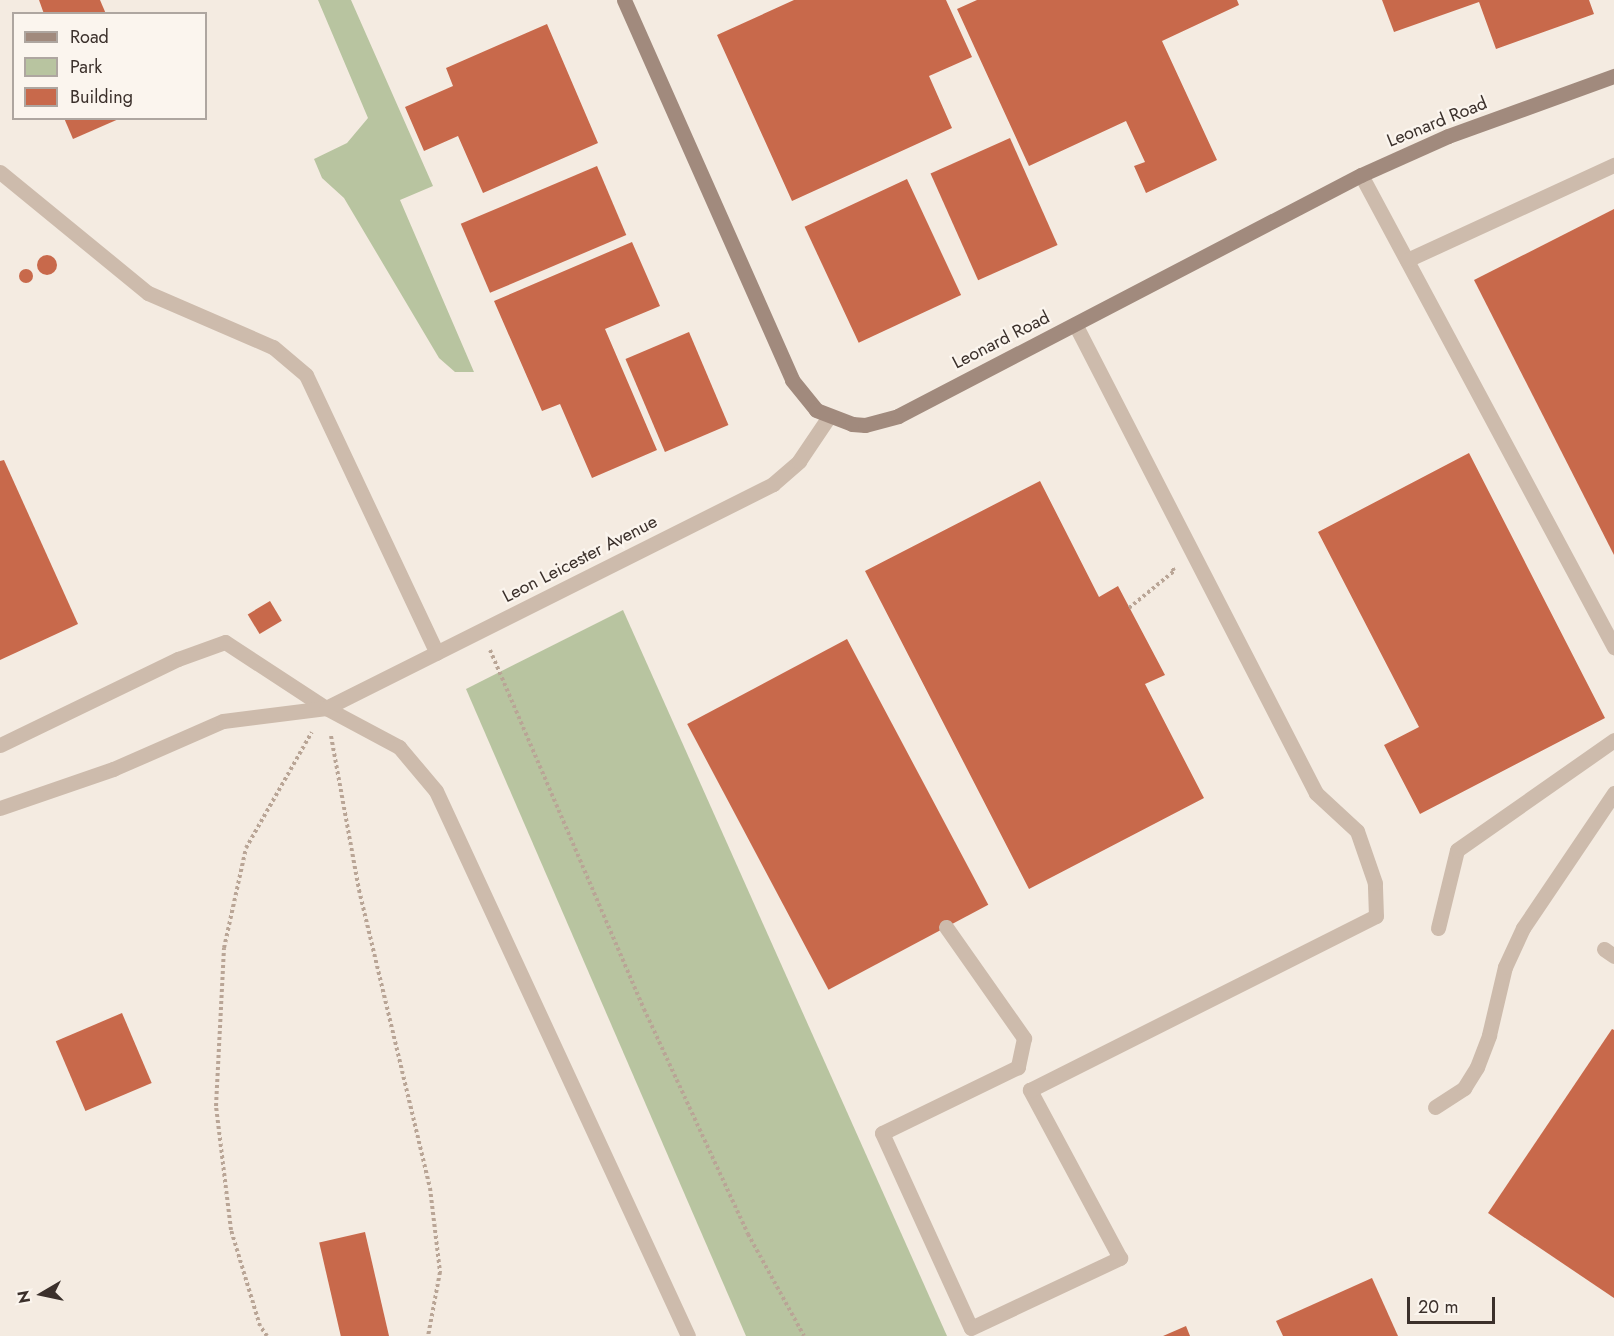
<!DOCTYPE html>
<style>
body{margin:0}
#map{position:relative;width:1614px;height:1336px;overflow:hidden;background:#f4ebe1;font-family:Jost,sans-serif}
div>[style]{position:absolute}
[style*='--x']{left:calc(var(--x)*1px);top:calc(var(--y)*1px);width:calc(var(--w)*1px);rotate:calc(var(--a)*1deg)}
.green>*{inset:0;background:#b8c4a0}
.building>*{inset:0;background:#c8694b;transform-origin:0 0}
.round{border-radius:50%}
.path>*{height:4px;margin-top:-2px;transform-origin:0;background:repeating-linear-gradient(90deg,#b9a596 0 3px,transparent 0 6px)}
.lane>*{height:15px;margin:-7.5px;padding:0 7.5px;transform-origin:7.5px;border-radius:7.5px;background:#cdbbac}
.street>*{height:15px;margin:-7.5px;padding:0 7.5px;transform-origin:7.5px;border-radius:7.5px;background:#cdbbac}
.secondary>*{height:15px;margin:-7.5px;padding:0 7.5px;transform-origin:7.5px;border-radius:7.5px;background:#a18a7d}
span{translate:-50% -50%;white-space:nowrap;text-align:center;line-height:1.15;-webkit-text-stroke:4.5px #fbf5ee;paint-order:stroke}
.street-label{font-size:18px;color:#3b302b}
.legend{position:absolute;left:12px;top:12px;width:195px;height:108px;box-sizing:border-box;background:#fbf5ee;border:2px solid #aea6a0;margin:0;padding:8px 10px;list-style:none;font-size:18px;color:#3b302b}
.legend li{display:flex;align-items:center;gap:12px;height:30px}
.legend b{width:30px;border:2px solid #aea6a0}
.north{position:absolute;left:12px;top:1264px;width:60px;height:60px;-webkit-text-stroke:4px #fbf5ee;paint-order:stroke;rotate:261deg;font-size:16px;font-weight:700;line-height:24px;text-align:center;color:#3b302b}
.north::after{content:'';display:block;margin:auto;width:21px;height:27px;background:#3b302b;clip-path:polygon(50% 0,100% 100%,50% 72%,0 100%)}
.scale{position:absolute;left:1407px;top:1297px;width:88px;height:27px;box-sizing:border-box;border:3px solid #3b302b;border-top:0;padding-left:8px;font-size:18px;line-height:21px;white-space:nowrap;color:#3b302b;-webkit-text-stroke:4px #fbf5ee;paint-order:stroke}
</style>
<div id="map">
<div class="green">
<div style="clip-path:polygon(318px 0,351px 0,433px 186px,400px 200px,474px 372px,455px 372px,439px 358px,344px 198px,322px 178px,314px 159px,347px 143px,368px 118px)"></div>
<div style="clip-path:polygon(623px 610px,947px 1336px,746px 1336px,466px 689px)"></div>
</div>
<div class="building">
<div style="clip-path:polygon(39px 0,100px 0,106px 14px,44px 14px)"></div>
<div style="clip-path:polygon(794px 0,946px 0,972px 57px,929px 76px,952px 128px,792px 201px,717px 35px)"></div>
<div style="clip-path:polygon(977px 0,1237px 0,1239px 5px,1162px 41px,1217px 160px,1146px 193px,1134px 166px,1145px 162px,1126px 121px,1029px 166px,957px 9px)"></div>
<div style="clip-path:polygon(1382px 0,1589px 0,1594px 14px,1496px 49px,1479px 2px,1394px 32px)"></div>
<div style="clip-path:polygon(547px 24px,598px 143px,483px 193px,458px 136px,424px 151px,405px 107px,453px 86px,446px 68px)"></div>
<div style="clip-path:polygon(64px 118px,121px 118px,73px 139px)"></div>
<div style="left:1010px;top:138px;width:117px;height:87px;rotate:66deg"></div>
<div style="left:597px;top:166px;width:75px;height:148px;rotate:67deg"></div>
<div style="left:907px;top:179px;width:128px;height:113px;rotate:65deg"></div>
<div style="clip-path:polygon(1614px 209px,1614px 555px,1474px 280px)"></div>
<div style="clip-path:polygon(632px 242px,660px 306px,605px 329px,657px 450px,592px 478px,560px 404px,542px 411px,494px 301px)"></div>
<div class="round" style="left:37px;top:255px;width:20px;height:20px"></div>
<div class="round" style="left:19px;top:269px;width:14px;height:14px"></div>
<div style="left:689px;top:332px;width:101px;height:69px;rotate:67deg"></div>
<div style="clip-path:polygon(1469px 453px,1605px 718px,1420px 814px,1384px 745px,1419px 727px,1318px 532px)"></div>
<div style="clip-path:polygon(4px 460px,78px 624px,0 660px,0 461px)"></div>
<div style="clip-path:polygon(1040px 481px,1099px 597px,1118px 586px,1165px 675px,1145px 684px,1204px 798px,1029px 889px,865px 571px)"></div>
<div style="left:270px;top:601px;width:23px;height:26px;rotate:59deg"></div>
<div style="left:847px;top:639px;width:301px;height:181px;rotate:62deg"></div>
<div style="left:122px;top:1013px;width:76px;height:72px;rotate:67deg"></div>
<div style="clip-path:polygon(1612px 1029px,1614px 1030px,1614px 1298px,1488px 1213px)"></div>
<div style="left:365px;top:1232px;width:107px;height:47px;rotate:77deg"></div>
<div style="clip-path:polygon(1372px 1278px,1398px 1336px,1283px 1336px,1276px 1321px)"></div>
<div style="clip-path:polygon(1186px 1326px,1190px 1336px,1163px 1336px)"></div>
</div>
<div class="path">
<div style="--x:1129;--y:608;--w:58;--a:-39.4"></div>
<div style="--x:1174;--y:571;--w:4;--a:-117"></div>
<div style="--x:490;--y:650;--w:391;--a:66.8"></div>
<div style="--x:644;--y:1009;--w:248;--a:65.2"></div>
<div style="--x:748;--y:1234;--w:116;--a:61.2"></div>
<div style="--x:331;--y:736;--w:157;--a:79.7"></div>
<div style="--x:359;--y:890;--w:306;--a:76.6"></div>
<div style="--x:430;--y:1188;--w:85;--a:83.2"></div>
<div style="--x:440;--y:1272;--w:65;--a:100.6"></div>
<div style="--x:267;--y:1336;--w:12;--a:-125"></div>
<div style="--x:260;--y:1326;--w:100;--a:-106.8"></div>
<div style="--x:231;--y:1230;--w:125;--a:-96.9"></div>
<div style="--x:216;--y:1106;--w:158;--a:-87.1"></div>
<div style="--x:224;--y:948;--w:102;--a:-77.6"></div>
<div style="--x:246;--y:848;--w:133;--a:-60.4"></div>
</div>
<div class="lane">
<div style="--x:0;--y:172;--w:191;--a:39.3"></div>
<div style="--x:148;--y:293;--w:136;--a:23.4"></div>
<div style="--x:273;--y:347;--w:43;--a:40.3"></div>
<div style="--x:306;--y:375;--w:307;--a:64.8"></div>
<div style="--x:1361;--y:175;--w:536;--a:61.81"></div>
<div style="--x:1407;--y:260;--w:228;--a:-24.7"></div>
<div style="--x:0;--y:745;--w:198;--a:-25.8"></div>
<div style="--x:178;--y:659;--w:50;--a:-19.9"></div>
<div style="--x:225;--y:642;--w:121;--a:33.2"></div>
<div style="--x:326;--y:708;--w:83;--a:28.1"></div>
<div style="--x:399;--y:747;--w:57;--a:49.9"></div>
<div style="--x:436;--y:791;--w:600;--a:65.18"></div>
<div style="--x:0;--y:808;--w:120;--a:-19"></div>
<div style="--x:113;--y:769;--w:120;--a:-23.6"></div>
<div style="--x:223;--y:721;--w:104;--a:-7.2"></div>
<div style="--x:946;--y:927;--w:136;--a:54.9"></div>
<div style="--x:1024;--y:1038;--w:30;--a:102"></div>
<div style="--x:1018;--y:1067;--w:151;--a:154.1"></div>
<div style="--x:882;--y:1133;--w:214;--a:65.5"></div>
<div style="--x:971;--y:1328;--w:165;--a:-25.2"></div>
<div style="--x:1120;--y:1258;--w:191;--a:-118.2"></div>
<div style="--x:1030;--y:1090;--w:387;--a:-26.7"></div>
<div style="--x:1376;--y:916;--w:33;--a:-92"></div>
<div style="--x:1375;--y:883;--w:55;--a:-109.1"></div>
<div style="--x:1357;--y:831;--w:56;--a:-137.2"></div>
<div style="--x:1316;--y:793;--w:527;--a:-117.2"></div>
<div style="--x:1438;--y:928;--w:80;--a:-76.3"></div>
<div style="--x:1457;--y:850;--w:192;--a:-35"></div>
<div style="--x:1604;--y:949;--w:12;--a:35"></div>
<div style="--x:1435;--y:1107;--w:35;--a:-33"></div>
<div style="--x:1464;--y:1088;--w:25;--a:-58"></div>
<div style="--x:1477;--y:1067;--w:34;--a:-69"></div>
<div style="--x:1489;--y:1035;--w:70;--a:-76.8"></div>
<div style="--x:1505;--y:967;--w:43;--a:-65.2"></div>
<div style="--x:1523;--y:928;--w:163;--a:-56"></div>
</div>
<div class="street">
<div style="--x:326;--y:708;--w:500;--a:-26.6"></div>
<div style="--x:773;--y:484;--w:35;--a:-41"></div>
<div style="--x:799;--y:461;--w:52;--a:-56"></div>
</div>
<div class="secondary">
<div style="--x:624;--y:0;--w:415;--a:66.1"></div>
<div style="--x:792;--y:380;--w:38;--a:51"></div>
<div style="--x:816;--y:410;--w:39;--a:21"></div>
<div style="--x:852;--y:424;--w:13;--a:4"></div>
<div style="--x:865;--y:425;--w:34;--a:-15"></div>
<div style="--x:898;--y:416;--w:522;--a:-27.5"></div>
<div style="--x:1361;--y:175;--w:95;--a:-24.1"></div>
<div style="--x:1448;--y:136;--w:177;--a:-19.9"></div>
</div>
<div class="street-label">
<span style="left:1437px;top:122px;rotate:-22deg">Leonard Road</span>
<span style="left:1001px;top:340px;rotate:-27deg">Leonard Road</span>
<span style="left:580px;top:559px;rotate:-27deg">Leon Leicester Avenue</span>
</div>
<ul class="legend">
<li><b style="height:8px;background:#a18a7d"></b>Road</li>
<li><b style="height:16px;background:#b8c4a0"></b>Park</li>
<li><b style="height:16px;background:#c8694b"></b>Building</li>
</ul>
<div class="north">N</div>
<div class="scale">20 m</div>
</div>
